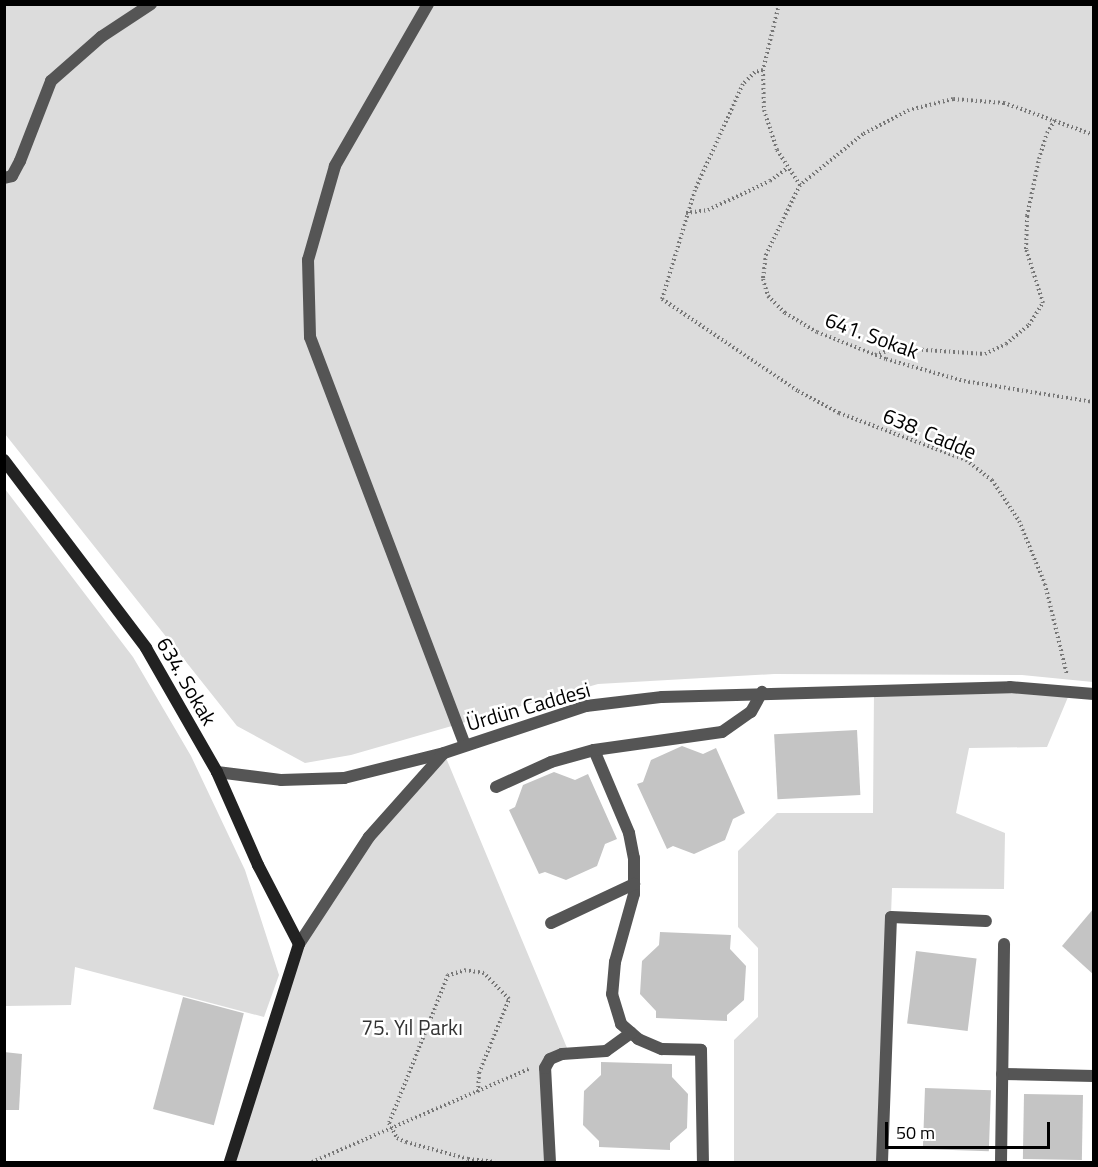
<!DOCTYPE html>
<meta charset="utf-8">
<style>
body{margin:0}
#map{position:relative;width:1098px;height:1167px;overflow:hidden;background:#fff;font-family:"Titillium Web",sans-serif}
div>[style]{position:absolute}
[style*='--x']{left:calc(var(--x)*1px);top:calc(var(--y)*1px);width:calc(var(--w)*1px);rotate:calc(var(--a)*1deg)}
.green>*{inset:0;background:#dcdcdc}
.building>*{inset:0;background:#c4c4c4;transform-origin:0 0}
.path>*{height:4px;margin-top:-2px;transform-origin:0;background:repeating-linear-gradient(90deg,#777 0 1.5px,transparent 0 4.5px)}
.service>*{height:12px;margin:-6px;padding:0 6px;transform-origin:6px;border-radius:6px;background:#555}
.minor>*{height:12px;margin:-6px;padding:0 6px;transform-origin:6px;border-radius:6px;background:#555}
.tertiary>*{height:12px;margin:-6px;padding:0 6px;transform-origin:6px;border-radius:6px;background:#555}
.secondary>*{height:12px;margin:-6px;padding:0 6px;transform-origin:6px;border-radius:6px;background:#222}
span{translate:-50% -50%;white-space:nowrap;text-align:center;line-height:1.15;-webkit-text-stroke:5px #fff;paint-order:stroke}
.street-label{font-size:21px;color:#000}
.park-label{font-size:21px;color:#333}
.frame{position:absolute;inset:0;border:6px solid #000;pointer-events:none}
.scale{position:absolute;left:885px;top:1122px;width:165px;height:27px;box-sizing:border-box;border:3px solid #000;border-top:0;padding-left:8px;font-size:18px;line-height:21px;white-space:nowrap;color:#000;-webkit-text-stroke:4px #fff;paint-order:stroke}
</style>
<div id="map">
<div class="green">
<div style="clip-path:polygon(4px 5px,1093px 5px,1093px 682px,1022px 675px,774px 674px,598px 684px,351px 755px,305px 763px,237px 726px,5px 434px)"></div>
<div style="clip-path:polygon(5px 489px,133px 657px,191px 756px,245px 870px,279px 975px,264px 1017px,75px 967px,71px 1005px,5px 1006px)"></div>
<div style="clip-path:polygon(874px 690px,1071px 690px,1047px 747px,969px 748px,956px 813px,1005px 833px,1004px 889px,892px 888px,882px 1162px,734px 1162px,734px 1040px,758px 1017px,758px 948px,738px 927px,738px 851px,777px 813px,873px 813px)"></div>
<div style="clip-path:polygon(444px 753px,570px 1055px,550px 1059px,550px 1162px,230px 1162px,287px 976px,342px 877px)"></div>
</div>
<div class="building">
<div style="left:857px;top:730px;width:65px;height:83px;rotate:87deg"></div>
<div style="clip-path:polygon(682px 746px,703px 754px,716px 748px,745px 813px,733px 819px,725px 840px,694px 854px,673px 846px,667px 849px,637px 784px,643px 782px,651px 760px)"></div>
<div style="clip-path:polygon(554px 772px,575px 780px,588px 774px,617px 839px,605px 844px,597px 866px,566px 880px,545px 872px,539px 874px,509px 810px,515px 807px,523px 785px)"></div>
<div style="clip-path:polygon(1094px 908px,1094px 975px,1062px 946px)"></div>
<div style="clip-path:polygon(660px 932px,731px 935px,730px 949px,746px 966px,744px 1000px,727px 1015px,727px 1021px,656px 1018px,656px 1011px,640px 994px,642px 961px,659px 945px)"></div>
<div style="left:916px;top:951px;width:61px;height:73px;rotate:7deg"></div>
<div style="left:183px;top:997px;width:63px;height:116px;rotate:15deg"></div>
<div style="clip-path:polygon(4px 1052px,22px 1054px,19px 1110px,4px 1110px)"></div>
<div style="clip-path:polygon(601px 1062px,672px 1064px,672px 1077px,688px 1094px,687px 1128px,670px 1143px,670px 1150px,599px 1147px,599px 1141px,583px 1125px,584px 1091px,601px 1075px)"></div>
<div style="left:925px;top:1088px;width:66px;height:61px;rotate:2deg"></div>
<div style="left:1024px;top:1094px;width:59px;height:65px;rotate:1deg"></div>
</div>
<div class="path">
<div style="--x:779;--y:4;--w:68;--a:103.6"></div>
<div style="--x:763;--y:70;--w:40;--a:88.6"></div>
<div style="--x:764;--y:110;--w:42;--a:72"></div>
<div style="--x:777;--y:150;--w:42;--a:56.7"></div>
<div style="--x:763;--y:70;--w:8;--a:166"></div>
<div style="--x:755;--y:72;--w:17;--a:135"></div>
<div style="--x:743;--y:84;--w:116;--a:114.4"></div>
<div style="--x:695;--y:190;--w:114;--a:106.8"></div>
<div style="--x:662;--y:299;--w:164;--a:34.1"></div>
<div style="--x:798;--y:391;--w:47;--a:28.2"></div>
<div style="--x:839;--y:413;--w:135;--a:20.3"></div>
<div style="--x:966;--y:460;--w:33;--a:38"></div>
<div style="--x:992;--y:480;--w:49;--a:56.6"></div>
<div style="--x:1019;--y:521;--w:68;--a:67.6"></div>
<div style="--x:1045;--y:584;--w:94;--a:76.4"></div>
<div style="--x:1094;--y:135;--w:96;--a:-160.4"></div>
<div style="--x:1004;--y:103;--w:51;--a:-175.5"></div>
<div style="--x:953;--y:99;--w:45;--a:166"></div>
<div style="--x:909;--y:110;--w:52;--a:152.4"></div>
<div style="--x:863;--y:134;--w:81;--a:141"></div>
<div style="--x:800;--y:185;--w:77;--a:116.2"></div>
<div style="--x:766;--y:254;--w:25;--a:97"></div>
<div style="--x:763;--y:279;--w:18;--a:74"></div>
<div style="--x:768;--y:296;--w:24;--a:45"></div>
<div style="--x:785;--y:313;--w:37;--a:31"></div>
<div style="--x:817;--y:332;--w:74;--a:21.4"></div>
<div style="--x:886;--y:359;--w:81;--a:15.8"></div>
<div style="--x:964;--y:381;--w:132;--a:9.2"></div>
<div style="--x:686;--y:213;--w:22;--a:-8"></div>
<div style="--x:708;--y:210;--w:68;--a:-25.1"></div>
<div style="--x:770;--y:181;--w:21;--a:-37"></div>
<div style="--x:875;--y:355;--w:21;--a:-19"></div>
<div style="--x:895;--y:348;--w:90;--a:3.8"></div>
<div style="--x:985;--y:354;--w:23;--a:-25"></div>
<div style="--x:1006;--y:344;--w:30;--a:-40"></div>
<div style="--x:1029;--y:325;--w:26;--a:-58"></div>
<div style="--x:1043;--y:303;--w:57;--a:-107.5"></div>
<div style="--x:1026;--y:249;--w:33;--a:-88"></div>
<div style="--x:1027;--y:216;--w:58;--a:-78.1"></div>
<div style="--x:1039;--y:159;--w:27;--a:-73"></div>
<div style="--x:1047;--y:133;--w:15;--a:-58"></div>
<div style="--x:478;--y:1092;--w:19;--a:-87"></div>
<div style="--x:479;--y:1073;--w:80;--a:-67.9"></div>
<div style="--x:509;--y:999;--w:36;--a:-134"></div>
<div style="--x:484;--y:973;--w:18;--a:-171"></div>
<div style="--x:466;--y:970;--w:19;--a:164"></div>
<div style="--x:448;--y:975;--w:159;--a:111.7"></div>
<div style="--x:389;--y:1123;--w:17;--a:62"></div>
<div style="--x:397;--y:1138;--w:10;--a:24"></div>
<div style="--x:406;--y:1142;--w:64;--a:15.3"></div>
<div style="--x:468;--y:1159;--w:27;--a:6"></div>
<div style="--x:312;--y:1162;--w:236;--a:-23.2"></div>
</div>
<div class="service">
<div style="--x:594;--y:750;--w:90;--a:67.1"></div>
<div style="--x:629;--y:833;--w:25;--a:79"></div>
<div style="--x:634;--y:858;--w:36;--a:90"></div>
<div style="--x:634;--y:894;--w:71;--a:105.6"></div>
<div style="--x:615;--y:962;--w:32;--a:95"></div>
<div style="--x:612;--y:994;--w:31;--a:73"></div>
<div style="--x:621;--y:1024;--w:23;--a:41"></div>
<div style="--x:638;--y:1039;--w:26;--a:23"></div>
<div style="--x:662;--y:1049;--w:39;--a:1"></div>
<div style="--x:701;--y:1050;--w:112;--a:89"></div>
<div style="--x:496;--y:787;--w:60;--a:-24.4"></div>
<div style="--x:551;--y:762;--w:45;--a:-15.6"></div>
<div style="--x:594;--y:750;--w:129;--a:-8"></div>
<div style="--x:722;--y:732;--w:35;--a:-35"></div>
<div style="--x:751;--y:712;--w:23;--a:-61"></div>
<div style="--x:551;--y:923;--w:92;--a:-25.2"></div>
<div style="--x:1002;--y:1074;--w:92;--a:1.2"></div>
<div style="--x:550;--y:1162;--w:94;--a:-93"></div>
<div style="--x:545;--y:1068;--w:10;--a:-61"></div>
<div style="--x:550;--y:1059;--w:13;--a:-23"></div>
<div style="--x:562;--y:1054;--w:44;--a:-3.9"></div>
<div style="--x:606;--y:1051;--w:31;--a:-36"></div>
<div style="--x:882;--y:1162;--w:245;--a:-87.9"></div>
<div style="--x:891;--y:917;--w:95;--a:2.4"></div>
<div style="--x:1001;--y:1162;--w:218;--a:-89.2"></div>
</div>
<div class="minor">
<div style="--x:428;--y:4;--w:187;--a:119.9"></div>
<div style="--x:335;--y:166;--w:98;--a:106"></div>
<div style="--x:308;--y:260;--w:77;--a:88.5"></div>
<div style="--x:310;--y:337;--w:436;--a:69.2"></div>
<div style="--x:4;--y:178;--w:8;--a:-14"></div>
<div style="--x:12;--y:176;--w:17;--a:-62"></div>
<div style="--x:20;--y:161;--w:86;--a:-68.8"></div>
<div style="--x:51;--y:81;--w:67;--a:-41.3"></div>
<div style="--x:101;--y:37;--w:60;--a:-33.4"></div>
</div>
<div class="tertiary">
<div style="--x:217;--y:772;--w:64;--a:7.1"></div>
<div style="--x:281;--y:780;--w:63;--a:-1.8"></div>
<div style="--x:344;--y:778;--w:103;--a:-14"></div>
<div style="--x:444;--y:753;--w:150;--a:-18.3"></div>
<div style="--x:586;--y:706;--w:77;--a:-6.8"></div>
<div style="--x:662;--y:697;--w:348;--a:-1.6"></div>
<div style="--x:1010;--y:687;--w:84;--a:4.8"></div>
<div style="--x:299;--y:944;--w:128;--a:-56.8"></div>
<div style="--x:369;--y:837;--w:111;--a:-48.3"></div>
</div>
<div class="secondary">
<div style="--x:4;--y:460;--w:236;--a:52.9"></div>
<div style="--x:146;--y:648;--w:143;--a:60.2"></div>
<div style="--x:217;--y:772;--w:102;--a:66.2"></div>
<div style="--x:258;--y:865;--w:89;--a:62.6"></div>
<div style="--x:299;--y:944;--w:229;--a:107.6"></div>
</div>
<div class="street-label">
<span style="left:872px;top:335px;rotate:20deg">641. Sokak</span>
<span style="left:930px;top:433px;rotate:23deg">638. Cadde</span>
<span style="left:187px;top:681px;rotate:60deg">634. Sokak</span>
<span style="left:528px;top:706px;rotate:-16deg">Ürdün Caddesi</span>
</div>
<div class="park-label">
<span style="left:412px;top:1027px">75. Yıl Parkı</span>
</div>
<div class="frame"></div>
<div class="scale">50 m</div>
</div>
